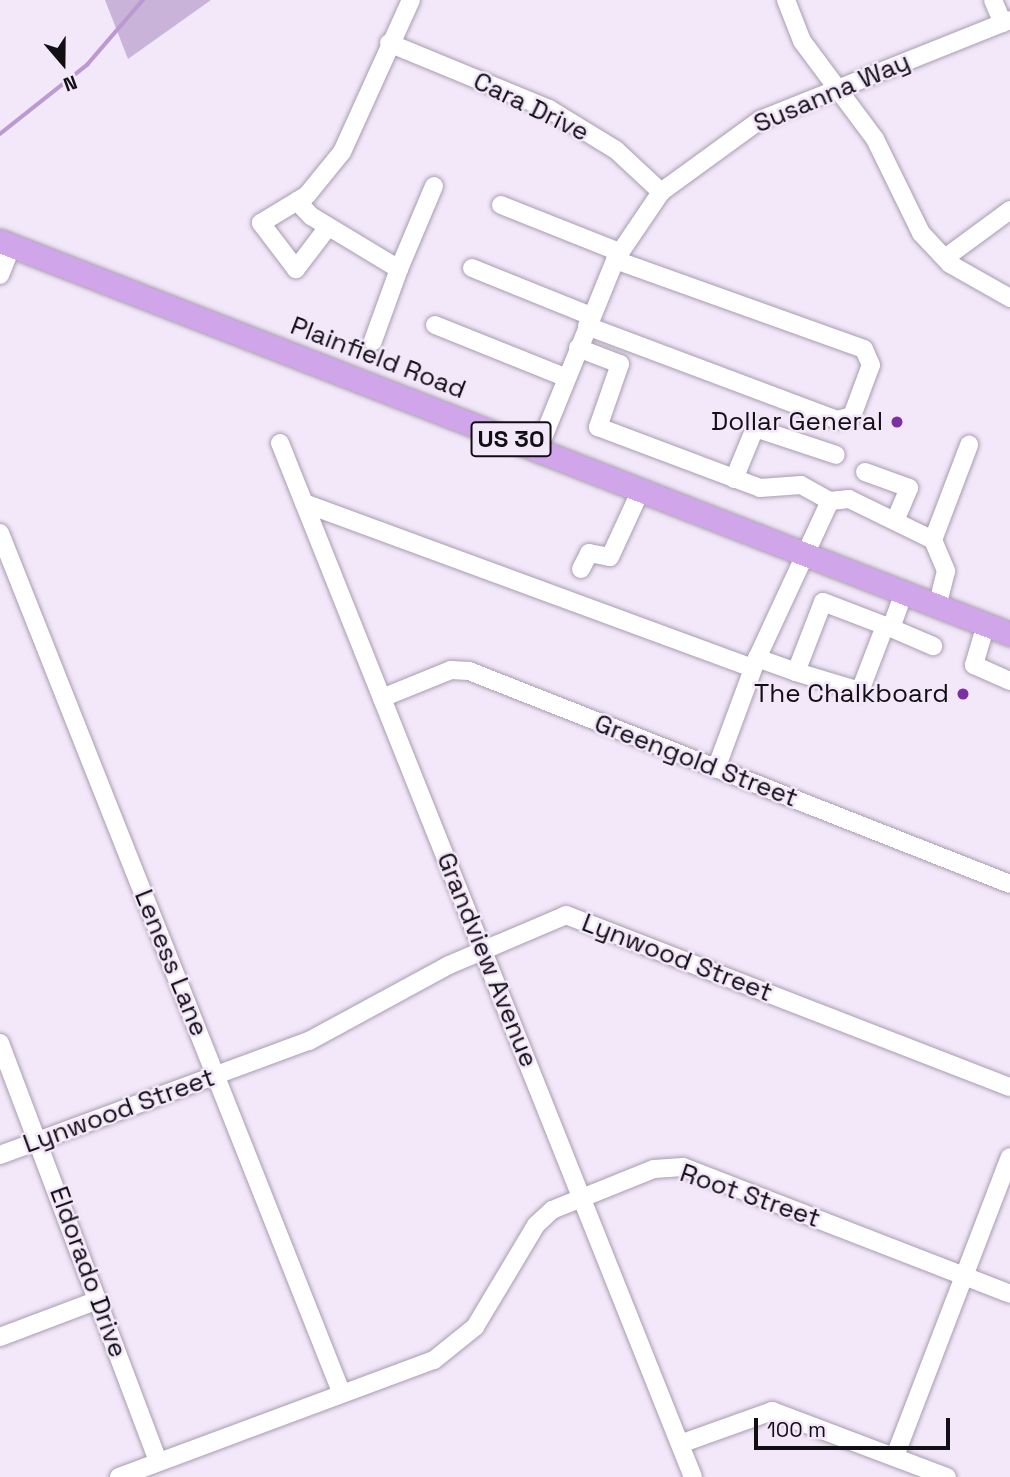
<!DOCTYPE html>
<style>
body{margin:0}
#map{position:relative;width:1010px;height:1477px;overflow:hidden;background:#f3e7fa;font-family:"Space Grotesk",sans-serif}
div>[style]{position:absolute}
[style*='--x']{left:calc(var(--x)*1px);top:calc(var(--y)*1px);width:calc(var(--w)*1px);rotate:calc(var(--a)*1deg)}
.green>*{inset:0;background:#cab3d9}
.stream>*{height:3.5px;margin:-1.75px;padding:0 1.75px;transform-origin:1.75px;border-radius:1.75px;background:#bc99d2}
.roads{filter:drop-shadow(0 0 2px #a89daf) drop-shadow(0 0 2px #a89daf)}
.minor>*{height:18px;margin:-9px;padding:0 9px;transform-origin:9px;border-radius:9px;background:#fff}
.major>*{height:23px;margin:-11.5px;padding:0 11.5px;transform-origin:11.5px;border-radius:11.5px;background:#d1a5ea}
.dots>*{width:19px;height:19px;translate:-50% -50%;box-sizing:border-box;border:4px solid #f3e7fa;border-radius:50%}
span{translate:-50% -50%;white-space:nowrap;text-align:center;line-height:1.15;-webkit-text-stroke:5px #f3e7fa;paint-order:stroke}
.shield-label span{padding:2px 5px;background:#f3e7fa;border:2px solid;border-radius:5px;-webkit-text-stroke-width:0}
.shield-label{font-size:24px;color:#110e14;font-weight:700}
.street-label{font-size:26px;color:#110e14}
.poi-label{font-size:26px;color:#110e14}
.right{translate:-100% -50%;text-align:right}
.north{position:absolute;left:28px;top:28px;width:70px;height:70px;-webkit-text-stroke:5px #f3e7fa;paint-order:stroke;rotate:160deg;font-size:19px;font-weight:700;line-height:28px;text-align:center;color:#110e14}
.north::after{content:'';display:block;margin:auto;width:24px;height:32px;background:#110e14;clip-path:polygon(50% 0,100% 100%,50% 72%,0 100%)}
.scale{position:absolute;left:754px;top:1418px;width:196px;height:32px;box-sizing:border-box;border:4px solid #110e14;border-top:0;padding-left:9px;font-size:21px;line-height:24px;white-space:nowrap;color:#110e14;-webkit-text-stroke:5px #f3e7fa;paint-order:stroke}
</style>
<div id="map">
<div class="green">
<div style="clip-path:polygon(105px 0,211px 0,128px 59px)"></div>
</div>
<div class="stream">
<div style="--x:0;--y:134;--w:111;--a:-38.4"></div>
<div style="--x:87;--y:65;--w:86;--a:-49.3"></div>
</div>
<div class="roads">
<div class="minor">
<div style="--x:786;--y:0;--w:44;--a:68.7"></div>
<div style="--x:802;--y:41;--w:122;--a:53.3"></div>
<div style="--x:875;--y:139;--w:105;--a:63.9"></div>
<div style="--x:921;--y:233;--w:42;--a:46.9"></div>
<div style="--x:950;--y:264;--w:69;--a:29.5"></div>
<div style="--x:993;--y:0;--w:25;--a:67"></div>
<div style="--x:389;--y:43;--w:173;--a:22.4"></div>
<div style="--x:549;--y:109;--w:79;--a:31.5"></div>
<div style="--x:616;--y:150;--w:62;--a:43"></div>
<div style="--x:297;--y:201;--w:21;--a:47"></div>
<div style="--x:311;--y:216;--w:103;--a:31.1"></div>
<div style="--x:399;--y:269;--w:77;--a:109.9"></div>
<div style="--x:501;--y:205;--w:127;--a:21.7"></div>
<div style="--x:328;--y:227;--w:53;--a:127.3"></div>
<div style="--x:296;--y:269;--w:58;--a:-127.3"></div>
<div style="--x:261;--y:223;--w:54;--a:-31.3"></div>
<div style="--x:307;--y:195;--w:55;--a:-50.9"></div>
<div style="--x:342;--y:152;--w:167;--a:-65.6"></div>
<div style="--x:945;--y:258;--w:81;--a:-36.4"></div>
<div style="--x:472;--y:268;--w:128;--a:22"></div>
<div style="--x:399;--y:269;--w:90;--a:-67.1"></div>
<div style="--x:0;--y:275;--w:31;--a:-68"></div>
<div style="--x:435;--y:325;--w:142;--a:21.9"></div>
<div style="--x:587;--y:326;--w:267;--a:20.6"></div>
<div style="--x:837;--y:420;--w:16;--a:-15"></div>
<div style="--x:852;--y:416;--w:54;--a:-69.6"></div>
<div style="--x:871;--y:365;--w:17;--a:-114"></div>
<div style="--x:864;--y:349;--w:264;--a:-160.3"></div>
<div style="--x:578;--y:348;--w:45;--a:20.9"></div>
<div style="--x:620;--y:364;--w:67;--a:109.2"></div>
<div style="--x:598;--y:427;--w:173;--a:20.6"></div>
<div style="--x:760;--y:488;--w:41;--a:-4.2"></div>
<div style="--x:801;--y:485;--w:33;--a:29"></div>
<div style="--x:830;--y:501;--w:173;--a:114.9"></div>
<div style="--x:757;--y:658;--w:118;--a:110.3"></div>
<div style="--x:280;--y:443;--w:1113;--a:68.23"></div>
<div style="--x:538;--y:450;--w:205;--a:-67.9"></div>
<div style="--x:615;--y:260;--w:82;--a:-55.9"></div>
<div style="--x:661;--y:192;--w:122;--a:-36"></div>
<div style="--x:760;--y:120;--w:269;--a:-21.8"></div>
<div style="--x:865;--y:472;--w:47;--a:20"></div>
<div style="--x:909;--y:488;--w:33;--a:113"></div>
<div style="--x:734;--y:479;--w:55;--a:-67.6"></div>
<div style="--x:755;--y:428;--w:85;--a:18.4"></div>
<div style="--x:830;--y:501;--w:19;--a:-6"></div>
<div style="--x:849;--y:499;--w:93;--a:26"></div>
<div style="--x:933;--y:540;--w:34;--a:67"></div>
<div style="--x:946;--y:571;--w:36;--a:104"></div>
<div style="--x:304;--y:503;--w:478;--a:20.2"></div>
<div style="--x:0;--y:533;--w:926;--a:68.34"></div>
<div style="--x:933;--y:540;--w:102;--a:-69.2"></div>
<div style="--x:581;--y:569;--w:18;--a:-63"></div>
<div style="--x:589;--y:553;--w:21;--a:11"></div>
<div style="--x:610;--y:557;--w:74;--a:-65.2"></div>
<div style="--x:986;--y:624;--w:43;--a:106.3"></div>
<div style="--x:974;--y:665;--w:39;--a:24"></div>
<div style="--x:891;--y:628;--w:46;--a:23.2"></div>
<div style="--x:757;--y:658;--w:41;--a:19.7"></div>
<div style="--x:796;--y:672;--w:75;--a:-68.9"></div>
<div style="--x:823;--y:602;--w:73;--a:20.9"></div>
<div style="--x:891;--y:628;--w:37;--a:-70"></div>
<div style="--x:796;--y:672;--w:67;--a:16.5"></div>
<div style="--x:860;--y:691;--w:70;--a:-69"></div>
<div style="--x:382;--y:698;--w:74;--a:-22.1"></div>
<div style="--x:451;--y:670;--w:18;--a:3"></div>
<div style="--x:469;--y:671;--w:581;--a:21.49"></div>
<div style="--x:0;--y:1043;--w:448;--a:69.3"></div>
<div style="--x:0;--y:1155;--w:329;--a:-20.3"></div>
<div style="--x:309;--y:1041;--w:159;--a:-28.5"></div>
<div style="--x:449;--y:965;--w:127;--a:-23.1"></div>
<div style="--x:566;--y:915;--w:476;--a:21.2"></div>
<div style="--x:0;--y:1337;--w:105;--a:-20.7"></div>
<div style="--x:680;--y:1444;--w:98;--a:-19.7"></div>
<div style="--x:772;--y:1411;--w:187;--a:20.7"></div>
<div style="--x:895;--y:1456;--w:320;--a:-69"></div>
<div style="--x:119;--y:1477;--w:336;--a:-20.4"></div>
<div style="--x:434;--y:1360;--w:53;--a:-38.8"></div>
<div style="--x:475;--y:1327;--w:119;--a:-59.1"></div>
<div style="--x:536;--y:1225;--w:22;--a:-43"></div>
<div style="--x:552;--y:1210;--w:110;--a:-21.9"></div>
<div style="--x:654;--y:1169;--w:29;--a:-4"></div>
<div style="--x:683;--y:1167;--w:351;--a:21.2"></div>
</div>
<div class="major">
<div style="--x:0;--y:241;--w:1084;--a:21.26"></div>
</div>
</div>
<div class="dots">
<div style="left:897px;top:422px;background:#7c30a2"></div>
<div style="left:963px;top:694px;background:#7c30a2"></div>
</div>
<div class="shield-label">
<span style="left:511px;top:439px">US 30</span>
</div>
<div class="street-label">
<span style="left:832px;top:93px;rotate:-23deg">Susanna Way</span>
<span style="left:531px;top:107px;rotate:26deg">Cara Drive</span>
<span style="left:378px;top:358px;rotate:21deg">Plainfield Road</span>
<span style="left:696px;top:761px;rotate:21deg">Greengold Street</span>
<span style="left:677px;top:958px;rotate:21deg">Lynwood Street</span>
<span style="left:487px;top:960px;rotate:68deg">Grandview Avenue</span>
<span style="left:171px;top:963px;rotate:68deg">Leness Lane</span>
<span style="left:119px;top:1111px;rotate:-20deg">Lynwood Street</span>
<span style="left:750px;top:1196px;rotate:19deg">Root Street</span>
<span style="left:88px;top:1272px;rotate:70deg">Eldorado Drive</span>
</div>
<div class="poi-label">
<span class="right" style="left:883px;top:422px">Dollar General</span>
<span class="right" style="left:949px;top:694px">The Chalkboard</span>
</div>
<div class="north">N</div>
<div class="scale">100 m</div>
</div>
